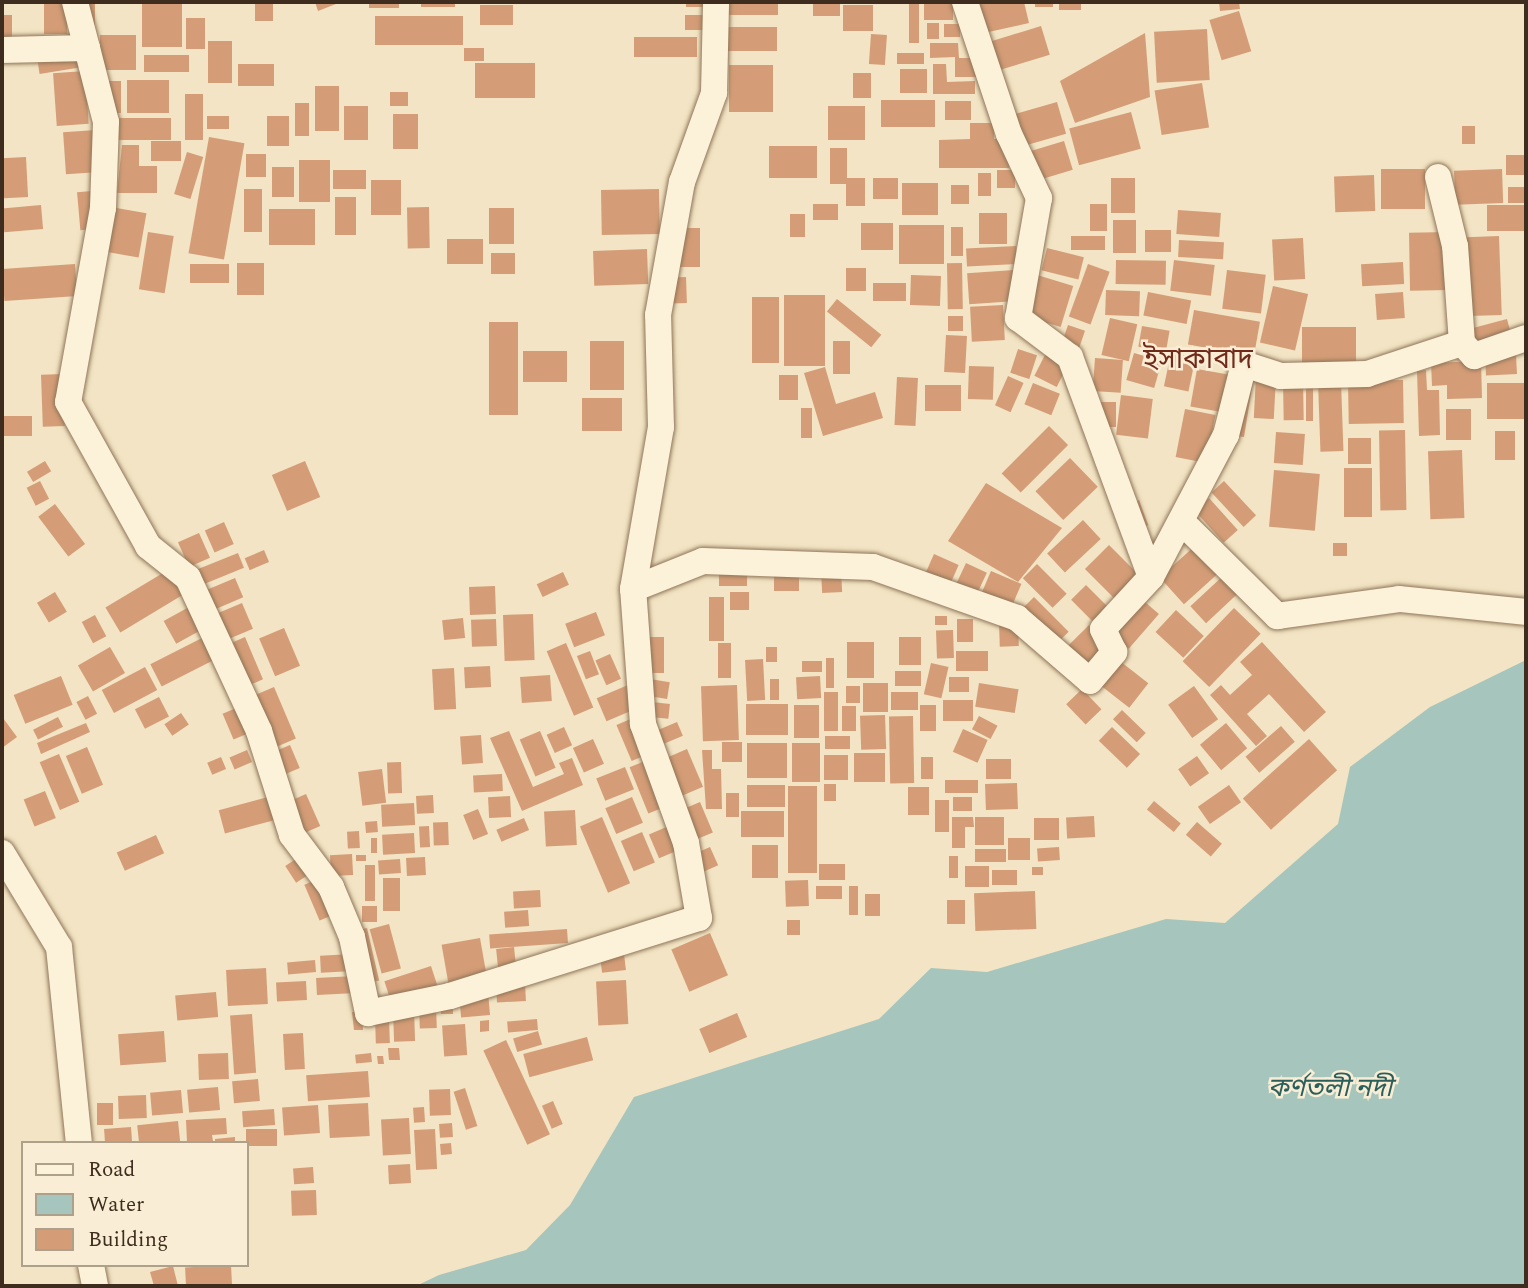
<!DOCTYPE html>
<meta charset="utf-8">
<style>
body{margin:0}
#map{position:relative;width:1528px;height:1288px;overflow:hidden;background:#f2e4c4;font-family:Spectral,"Noto Sans Bengali",serif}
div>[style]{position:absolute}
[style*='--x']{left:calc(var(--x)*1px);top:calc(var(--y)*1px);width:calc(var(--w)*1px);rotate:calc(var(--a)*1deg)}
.water>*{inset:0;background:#a6c5bc}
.building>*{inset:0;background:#d49d77;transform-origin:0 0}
.roads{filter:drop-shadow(0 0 2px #8f7558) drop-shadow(0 0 2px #8f7558)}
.minor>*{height:26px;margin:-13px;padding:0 13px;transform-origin:13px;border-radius:13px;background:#fcf1d9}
span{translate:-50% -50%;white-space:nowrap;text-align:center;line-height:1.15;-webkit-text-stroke:5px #f9eed5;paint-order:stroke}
.water-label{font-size:26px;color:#2c5f5b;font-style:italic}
.quarter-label{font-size:28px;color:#6f2a19}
.frame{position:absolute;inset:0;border:4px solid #3e2d1e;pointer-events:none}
.legend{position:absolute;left:21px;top:1141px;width:228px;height:126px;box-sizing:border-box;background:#f9eed5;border:2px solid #aea18c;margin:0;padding:9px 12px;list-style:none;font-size:21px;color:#3e2d1e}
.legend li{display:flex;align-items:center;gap:14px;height:35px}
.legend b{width:35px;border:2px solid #aea18c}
</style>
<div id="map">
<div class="water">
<div style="clip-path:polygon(1526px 660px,1526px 1286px,416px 1286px,439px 1275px,526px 1250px,570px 1205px,634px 1097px,879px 1019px,931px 968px,987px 972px,1166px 919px,1225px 923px,1338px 824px,1350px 767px,1430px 707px)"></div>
</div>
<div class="building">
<div style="left:44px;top:2px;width:23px;height:32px"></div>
<div style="left:82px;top:2px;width:13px;height:23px"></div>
<div style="left:142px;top:2px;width:40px;height:45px"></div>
<div style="left:255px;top:2px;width:18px;height:19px"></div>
<div style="clip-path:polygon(315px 2px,341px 2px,318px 11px)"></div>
<div style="left:369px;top:2px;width:30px;height:6px"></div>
<div style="left:421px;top:2px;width:34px;height:5px"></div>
<div style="left:686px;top:2px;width:23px;height:5px"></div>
<div style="left:724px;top:2px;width:54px;height:13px"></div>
<div style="left:813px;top:2px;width:27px;height:14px"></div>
<div style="left:909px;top:2px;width:10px;height:41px"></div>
<div style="clip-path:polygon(977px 2px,1024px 2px,1029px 23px,984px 33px)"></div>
<div style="left:1035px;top:2px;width:18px;height:5px"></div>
<div style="left:1059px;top:2px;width:22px;height:8px"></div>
<div style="clip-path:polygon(1219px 2px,1239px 2px,1240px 9px,1220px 11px)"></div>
<div style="left:924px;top:3px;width:29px;height:17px"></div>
<div style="left:480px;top:5px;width:33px;height:20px"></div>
<div style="left:843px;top:5px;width:30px;height:26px"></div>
<div style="left:1239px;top:11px;width:42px;height:31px;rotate:73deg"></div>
<div style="left:2px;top:15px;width:10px;height:22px"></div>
<div style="left:685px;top:15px;width:18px;height:15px"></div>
<div style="left:375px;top:16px;width:88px;height:29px"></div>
<div style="left:186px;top:18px;width:19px;height:31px"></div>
<div style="left:927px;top:23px;width:12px;height:16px"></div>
<div style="left:944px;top:24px;width:16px;height:13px"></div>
<div style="left:1041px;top:26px;width:30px;height:57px;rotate:73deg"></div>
<div style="left:722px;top:27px;width:55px;height:24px"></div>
<div style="left:1207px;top:29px;width:51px;height:53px;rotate:87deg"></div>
<div style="clip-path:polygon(1145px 33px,1150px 97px,1075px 123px,1060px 81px)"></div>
<div style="left:871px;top:34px;width:16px;height:30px;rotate:4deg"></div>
<div style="left:100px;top:35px;width:36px;height:35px"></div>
<div style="left:697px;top:37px;width:20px;height:63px;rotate:90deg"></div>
<div style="left:208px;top:41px;width:24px;height:42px"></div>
<div style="clip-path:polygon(930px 43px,958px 43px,959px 58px,979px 58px,980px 77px,955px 77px,955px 57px,930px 58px)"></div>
<div style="left:464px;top:48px;width:20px;height:13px"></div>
<div style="left:897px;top:53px;width:27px;height:11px"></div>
<div style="left:82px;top:54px;width:13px;height:45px;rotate:81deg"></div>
<div style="left:189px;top:55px;width:17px;height:45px;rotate:90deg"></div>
<div style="left:475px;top:63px;width:60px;height:35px"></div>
<div style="left:274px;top:64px;width:22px;height:36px;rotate:90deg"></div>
<div style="clip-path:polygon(933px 64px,946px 64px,947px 82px,975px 81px,975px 94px,933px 94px)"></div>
<div style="left:729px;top:65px;width:44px;height:47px"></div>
<div style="left:900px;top:69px;width:27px;height:24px"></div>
<div style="left:85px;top:71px;width:53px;height:32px;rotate:86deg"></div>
<div style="left:853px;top:73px;width:18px;height:25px"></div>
<div style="left:127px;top:80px;width:42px;height:33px"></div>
<div style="left:107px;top:81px;width:14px;height:32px"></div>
<div style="left:1202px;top:83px;width:45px;height:48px;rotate:81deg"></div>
<div style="left:315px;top:86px;width:24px;height:45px"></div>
<div style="left:408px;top:92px;width:14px;height:18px;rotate:90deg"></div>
<div style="left:185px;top:94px;width:18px;height:46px"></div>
<div style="left:881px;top:100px;width:54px;height:27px"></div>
<div style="left:945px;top:101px;width:26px;height:19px"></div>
<div style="left:1057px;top:102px;width:33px;height:48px;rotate:74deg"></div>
<div style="left:295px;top:103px;width:14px;height:33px"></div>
<div style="left:344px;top:106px;width:24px;height:34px"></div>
<div style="left:828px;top:106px;width:37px;height:34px"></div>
<div style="left:1131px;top:112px;width:38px;height:64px;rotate:75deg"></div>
<div style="left:393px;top:114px;width:25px;height:35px"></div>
<div style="left:207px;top:116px;width:22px;height:13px"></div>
<div style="left:289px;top:116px;width:30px;height:22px;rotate:90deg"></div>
<div style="left:115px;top:118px;width:56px;height:22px"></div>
<div style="clip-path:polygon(970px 123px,994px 123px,994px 139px,1009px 139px,1009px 168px,939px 168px,939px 140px,970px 139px)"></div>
<div style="left:1475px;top:126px;width:18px;height:13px;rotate:90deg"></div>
<div style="left:96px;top:130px;width:42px;height:33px;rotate:86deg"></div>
<div style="left:209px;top:137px;width:36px;height:118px;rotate:10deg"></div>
<div style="left:151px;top:141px;width:30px;height:20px"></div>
<div style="left:1064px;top:141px;width:30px;height:38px;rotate:73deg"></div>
<div style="clip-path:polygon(122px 145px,139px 145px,139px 166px,157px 166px,157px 193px,117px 193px)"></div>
<div style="left:769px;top:146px;width:48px;height:32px"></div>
<div style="clip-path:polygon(830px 148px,847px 148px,847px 178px,865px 178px,865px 206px,846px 206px,846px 184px,830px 184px)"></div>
<div style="left:187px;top:152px;width:17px;height:44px;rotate:17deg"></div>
<div style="left:246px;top:154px;width:20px;height:23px"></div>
<div style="left:1506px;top:155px;width:20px;height:20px"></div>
<div style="left:26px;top:157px;width:40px;height:24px;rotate:87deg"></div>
<div style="left:299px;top:160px;width:31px;height:42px"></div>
<div style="left:272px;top:167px;width:22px;height:30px"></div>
<div style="left:1381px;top:169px;width:44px;height:40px"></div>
<div style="left:1502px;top:169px;width:34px;height:48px;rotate:88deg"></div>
<div style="left:333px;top:170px;width:33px;height:19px"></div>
<div style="left:1015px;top:170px;width:18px;height:18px;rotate:90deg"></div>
<div style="left:978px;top:173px;width:13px;height:23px"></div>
<div style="left:1374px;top:175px;width:36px;height:40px;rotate:88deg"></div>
<div style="left:873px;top:178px;width:25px;height:21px"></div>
<div style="left:1111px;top:178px;width:24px;height:35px"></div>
<div style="left:371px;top:180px;width:30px;height:35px"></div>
<div style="left:902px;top:183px;width:36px;height:32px"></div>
<div style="left:969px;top:185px;width:19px;height:18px;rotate:90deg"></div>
<div style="left:1526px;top:187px;width:16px;height:18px;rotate:90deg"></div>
<div style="left:244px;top:189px;width:18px;height:43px"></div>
<div style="left:659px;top:189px;width:45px;height:58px;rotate:89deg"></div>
<div style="left:92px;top:191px;width:38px;height:15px;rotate:85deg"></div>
<div style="left:335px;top:197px;width:21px;height:38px"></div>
<div style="left:813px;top:204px;width:25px;height:16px"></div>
<div style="left:1090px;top:204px;width:17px;height:27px"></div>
<div style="left:41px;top:205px;width:24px;height:39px;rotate:85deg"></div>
<div style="left:1526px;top:205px;width:26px;height:39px;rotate:90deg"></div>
<div style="left:111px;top:207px;width:36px;height:45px;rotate:10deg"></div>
<div style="left:429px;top:207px;width:41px;height:22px;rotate:89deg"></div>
<div style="left:489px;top:208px;width:25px;height:36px"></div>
<div style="left:315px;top:209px;width:36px;height:46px;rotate:90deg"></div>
<div style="left:1178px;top:210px;width:43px;height:24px;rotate:4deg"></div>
<div style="left:979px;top:213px;width:28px;height:31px"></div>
<div style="left:790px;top:214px;width:15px;height:23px"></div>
<div style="left:1113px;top:220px;width:23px;height:33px"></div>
<div style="left:861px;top:223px;width:32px;height:27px"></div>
<div style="left:899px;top:225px;width:45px;height:39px"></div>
<div style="left:951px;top:227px;width:12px;height:29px"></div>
<div style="left:700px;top:228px;width:39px;height:24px;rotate:90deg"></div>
<div style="left:1145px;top:230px;width:26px;height:22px"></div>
<div style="left:148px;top:232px;width:26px;height:58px;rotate:9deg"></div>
<div style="left:1448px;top:232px;width:58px;height:39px;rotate:89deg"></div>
<div style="left:1071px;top:236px;width:34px;height:14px"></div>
<div style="left:1499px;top:236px;width:79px;height:33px;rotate:88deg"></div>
<div style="left:1303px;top:238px;width:41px;height:31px;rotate:87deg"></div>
<div style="left:483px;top:239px;width:25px;height:36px;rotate:90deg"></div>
<div style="left:1179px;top:240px;width:45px;height:17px;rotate:3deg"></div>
<div style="left:1016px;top:246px;width:18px;height:50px;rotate:87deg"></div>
<div style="left:1047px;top:248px;width:38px;height:23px;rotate:14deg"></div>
<div style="left:647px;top:249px;width:35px;height:54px;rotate:88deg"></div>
<div style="left:491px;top:253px;width:24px;height:21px"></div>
<div style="left:1116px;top:260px;width:50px;height:24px;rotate:1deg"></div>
<div style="left:1174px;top:260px;width:41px;height:31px;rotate:7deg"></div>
<div style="left:1403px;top:262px;width:22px;height:42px;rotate:87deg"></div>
<div style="left:237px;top:263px;width:27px;height:32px"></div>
<div style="left:962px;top:263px;width:46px;height:15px;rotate:89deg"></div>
<div style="left:75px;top:264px;width:32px;height:73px;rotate:86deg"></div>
<div style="left:229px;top:264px;width:19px;height:39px;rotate:90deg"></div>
<div style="left:1088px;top:264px;width:23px;height:56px;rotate:20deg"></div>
<div style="left:846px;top:268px;width:20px;height:23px"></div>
<div style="left:1014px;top:270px;width:31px;height:47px;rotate:86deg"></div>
<div style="left:1227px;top:270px;width:39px;height:39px;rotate:7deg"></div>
<div style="left:1034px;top:274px;width:41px;height:43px;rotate:17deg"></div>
<div style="left:911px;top:275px;width:30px;height:30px;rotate:2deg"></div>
<div style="left:686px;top:277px;width:26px;height:18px;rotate:88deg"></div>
<div style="left:873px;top:283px;width:33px;height:18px"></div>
<div style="left:1273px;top:286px;width:36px;height:58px;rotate:13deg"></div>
<div style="left:1106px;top:290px;width:34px;height:25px;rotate:2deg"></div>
<div style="left:1148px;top:292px;width:44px;height:24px;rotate:11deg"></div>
<div style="left:1403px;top:292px;width:26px;height:28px;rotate:86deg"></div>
<div style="left:784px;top:295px;width:41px;height:71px"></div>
<div style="left:752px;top:297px;width:27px;height:66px"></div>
<div style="left:837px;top:299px;width:57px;height:16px;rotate:39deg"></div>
<div style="left:1003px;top:305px;width:35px;height:33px;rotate:87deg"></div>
<div style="left:1194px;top:310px;width:67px;height:35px;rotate:10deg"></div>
<div style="left:948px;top:316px;width:15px;height:15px"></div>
<div style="left:1110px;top:318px;width:28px;height:38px;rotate:13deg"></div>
<div style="left:1507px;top:319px;width:20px;height:39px;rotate:75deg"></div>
<div style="left:489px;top:322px;width:29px;height:93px"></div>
<div style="left:1068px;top:325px;width:18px;height:21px;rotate:19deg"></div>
<div style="left:1142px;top:326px;width:28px;height:21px;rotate:10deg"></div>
<div style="left:1356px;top:327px;width:43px;height:54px;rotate:90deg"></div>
<div style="left:946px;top:335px;width:21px;height:37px;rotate:3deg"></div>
<div style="left:590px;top:341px;width:34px;height:49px"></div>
<div style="left:833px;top:341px;width:17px;height:33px"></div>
<div style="left:1018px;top:349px;width:20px;height:25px;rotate:18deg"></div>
<div style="left:1048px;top:349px;width:25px;height:30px;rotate:27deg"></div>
<div style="left:523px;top:351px;width:44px;height:31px"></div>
<div style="left:1134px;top:353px;width:29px;height:28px;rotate:16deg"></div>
<div style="left:1171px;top:353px;width:25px;height:34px;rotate:12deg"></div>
<div style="left:1516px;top:355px;width:19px;height:31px;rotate:87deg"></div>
<div style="left:1095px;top:358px;width:28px;height:33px;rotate:4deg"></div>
<div style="clip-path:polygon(1481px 361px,1482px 398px,1447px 399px,1447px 385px,1432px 386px,1431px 363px)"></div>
<div style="left:969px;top:366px;width:25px;height:33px;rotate:2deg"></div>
<div style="clip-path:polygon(825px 367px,836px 404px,875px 392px,883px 418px,823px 436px,804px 373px)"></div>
<div style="left:1197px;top:369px;width:36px;height:38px;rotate:10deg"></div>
<div style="clip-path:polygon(1426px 370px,1427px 390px,1439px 390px,1440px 435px,1419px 436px,1417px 371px)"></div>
<div style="left:63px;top:374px;width:52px;height:22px;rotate:88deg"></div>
<div style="left:779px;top:375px;width:19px;height:25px"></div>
<div style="left:1008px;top:376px;width:17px;height:32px;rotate:24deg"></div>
<div style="left:1256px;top:376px;width:20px;height:42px;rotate:3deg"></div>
<div style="left:897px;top:377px;width:21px;height:48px;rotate:3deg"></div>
<div style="left:1303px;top:380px;width:40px;height:20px;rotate:89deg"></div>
<div style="left:1403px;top:380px;width:43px;height:55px;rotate:89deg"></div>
<div style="clip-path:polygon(1253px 381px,1244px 437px,1236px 436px)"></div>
<div style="left:1341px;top:381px;width:70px;height:23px;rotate:88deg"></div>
<div style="left:1306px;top:382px;width:7px;height:39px"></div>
<div style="left:1033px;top:383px;width:29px;height:23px;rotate:22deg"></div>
<div style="left:1526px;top:383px;width:36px;height:39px;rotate:90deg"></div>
<div style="left:925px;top:385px;width:36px;height:26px"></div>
<div style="left:1121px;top:395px;width:32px;height:40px;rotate:7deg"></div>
<div style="left:582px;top:398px;width:40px;height:33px"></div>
<div style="left:1097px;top:402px;width:19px;height:25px"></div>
<div style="left:801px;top:408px;width:11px;height:30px"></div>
<div style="left:1185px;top:409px;width:31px;height:49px;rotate:11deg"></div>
<div style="left:1471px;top:409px;width:31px;height:25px;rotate:90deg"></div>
<div style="left:2px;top:416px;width:30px;height:20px"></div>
<div style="left:1049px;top:426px;width:27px;height:67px;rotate:45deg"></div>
<div style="left:1405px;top:430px;width:80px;height:26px;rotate:89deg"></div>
<div style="left:1495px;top:431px;width:20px;height:29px"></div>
<div style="left:1276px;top:432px;width:29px;height:31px;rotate:4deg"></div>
<div style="left:1371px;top:438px;width:26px;height:23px;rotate:90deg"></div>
<div style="left:1462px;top:450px;width:68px;height:34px;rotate:88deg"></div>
<div style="left:1070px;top:458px;width:40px;height:48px;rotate:46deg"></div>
<div style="left:45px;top:461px;width:12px;height:21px;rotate:59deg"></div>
<div style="left:305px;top:461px;width:39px;height:36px;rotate:67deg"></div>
<div style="left:1344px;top:468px;width:28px;height:49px"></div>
<div style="left:1274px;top:470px;width:46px;height:57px;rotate:5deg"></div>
<div style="left:40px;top:481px;width:20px;height:15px;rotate:63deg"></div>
<div style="left:1224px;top:481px;width:47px;height:17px;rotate:47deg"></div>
<div style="clip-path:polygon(986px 483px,1062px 528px,1018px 582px,948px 541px)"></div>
<div style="left:1209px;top:498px;width:43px;height:19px;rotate:48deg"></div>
<div style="left:1139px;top:500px;width:27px;height:12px;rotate:70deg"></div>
<div style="left:55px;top:504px;width:50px;height:21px;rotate:53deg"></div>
<div style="left:1083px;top:520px;width:26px;height:49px;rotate:47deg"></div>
<div style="left:224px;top:522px;width:24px;height:21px;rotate:66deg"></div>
<div style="left:199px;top:533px;width:27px;height:23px;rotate:66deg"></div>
<div style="left:1333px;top:543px;width:14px;height:13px"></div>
<div style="left:1197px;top:544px;width:36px;height:50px;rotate:48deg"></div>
<div style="left:1109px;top:545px;width:42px;height:34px;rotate:45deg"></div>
<div style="left:264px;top:550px;width:13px;height:21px;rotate:67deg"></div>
<div style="left:238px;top:553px;width:16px;height:47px;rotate:68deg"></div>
<div style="left:934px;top:554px;width:27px;height:27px;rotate:24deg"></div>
<div style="left:966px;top:563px;width:23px;height:31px;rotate:25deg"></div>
<div style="left:1037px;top:564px;width:42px;height:20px;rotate:45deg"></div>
<div style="left:719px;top:569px;width:28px;height:17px"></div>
<div style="left:168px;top:570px;width:29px;height:73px;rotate:59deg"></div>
<div style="left:841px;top:570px;width:22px;height:20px;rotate:87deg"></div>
<div style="left:991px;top:571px;width:33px;height:31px;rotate:23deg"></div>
<div style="left:563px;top:572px;width:14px;height:29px;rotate:65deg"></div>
<div style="left:774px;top:573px;width:25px;height:18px"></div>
<div style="left:1224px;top:575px;width:23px;height:46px;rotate:47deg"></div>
<div style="left:235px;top:578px;width:21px;height:31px;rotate:67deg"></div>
<div style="left:1086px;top:585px;width:34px;height:21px;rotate:45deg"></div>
<div style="left:495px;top:586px;width:28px;height:26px;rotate:88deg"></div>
<div style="left:55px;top:592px;width:23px;height:21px;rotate:59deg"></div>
<div style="left:730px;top:592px;width:19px;height:18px"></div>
<div style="left:1137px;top:595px;width:29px;height:46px;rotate:41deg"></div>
<div style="left:709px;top:597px;width:15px;height:44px"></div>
<div style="left:1034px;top:597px;width:49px;height:21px;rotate:45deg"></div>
<div style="left:242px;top:603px;width:28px;height:29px;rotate:67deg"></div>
<div style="left:189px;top:607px;width:26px;height:29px;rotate:61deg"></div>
<div style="left:1234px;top:608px;width:37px;height:74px;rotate:44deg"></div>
<div style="left:1176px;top:610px;width:38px;height:30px;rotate:43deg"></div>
<div style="left:596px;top:612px;width:25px;height:33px;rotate:69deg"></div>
<div style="left:533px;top:614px;width:46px;height:30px;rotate:88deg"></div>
<div style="left:95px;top:615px;width:24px;height:15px;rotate:62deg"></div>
<div style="left:935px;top:616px;width:12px;height:9px"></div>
<div style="left:463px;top:618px;width:20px;height:21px;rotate:84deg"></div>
<div style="left:496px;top:619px;width:27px;height:25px;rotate:88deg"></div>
<div style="left:957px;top:619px;width:16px;height:23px"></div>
<div style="left:1018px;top:623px;width:23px;height:19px;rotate:88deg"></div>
<div style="left:1089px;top:625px;width:28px;height:33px;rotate:45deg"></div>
<div style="left:284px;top:628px;width:41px;height:27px;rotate:67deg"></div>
<div style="left:953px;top:630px;width:28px;height:17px;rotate:88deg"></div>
<div style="left:245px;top:637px;width:46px;height:17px;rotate:67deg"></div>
<div style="left:647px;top:637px;width:17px;height:36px"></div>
<div style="left:921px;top:637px;width:28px;height:22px;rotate:90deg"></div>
<div style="left:202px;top:638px;width:25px;height:58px;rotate:63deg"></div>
<div style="left:847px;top:642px;width:27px;height:36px"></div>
<div style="clip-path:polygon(1262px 642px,1326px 712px,1304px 732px,1269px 694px,1247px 714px,1267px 736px,1256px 746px,1210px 695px,1221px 685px,1230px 695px,1252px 675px,1240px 662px)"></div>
<div style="left:566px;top:643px;width:70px;height:21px;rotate:67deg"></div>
<div style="left:718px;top:643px;width:13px;height:35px"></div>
<div style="left:110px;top:647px;width:30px;height:37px;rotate:60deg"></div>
<div style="left:766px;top:647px;width:11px;height:15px"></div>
<div style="left:590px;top:651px;width:25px;height:14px;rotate:69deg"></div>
<div style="left:956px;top:651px;width:32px;height:20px"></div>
<div style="left:610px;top:654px;width:27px;height:16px;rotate:66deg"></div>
<div style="left:826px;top:658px;width:8px;height:30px"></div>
<div style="left:1116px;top:658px;width:41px;height:31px;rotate:38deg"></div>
<div style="left:763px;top:659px;width:41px;height:18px;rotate:87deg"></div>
<div style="left:802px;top:661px;width:20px;height:11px"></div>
<div style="left:931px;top:663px;width:18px;height:32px;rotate:13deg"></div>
<div style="left:490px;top:666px;width:21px;height:26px;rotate:87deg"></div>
<div style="left:145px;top:667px;width:26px;height:49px;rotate:62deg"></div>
<div style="left:454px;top:668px;width:41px;height:22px;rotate:87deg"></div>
<div style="left:895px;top:671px;width:26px;height:15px"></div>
<div style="left:550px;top:675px;width:26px;height:30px;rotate:86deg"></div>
<div style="left:61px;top:676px;width:31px;height:51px;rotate:68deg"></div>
<div style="left:820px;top:676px;width:22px;height:24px;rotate:87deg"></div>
<div style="left:949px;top:677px;width:20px;height:15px"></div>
<div style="left:650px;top:679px;width:20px;height:17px;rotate:9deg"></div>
<div style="left:770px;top:679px;width:9px;height:21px"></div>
<div style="left:863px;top:683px;width:25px;height:29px"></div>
<div style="left:979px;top:683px;width:40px;height:24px;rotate:9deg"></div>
<div style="left:628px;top:685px;width:25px;height:34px;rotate:67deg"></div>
<div style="left:737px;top:685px;width:55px;height:36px;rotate:88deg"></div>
<div style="left:860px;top:686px;width:17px;height:14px;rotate:90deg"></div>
<div style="left:1194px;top:686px;width:41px;height:32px;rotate:54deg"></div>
<div style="left:274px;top:687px;width:56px;height:24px;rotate:67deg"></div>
<div style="left:1082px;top:689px;width:28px;height:22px;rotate:46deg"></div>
<div style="left:824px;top:692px;width:14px;height:39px"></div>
<div style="left:891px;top:692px;width:27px;height:18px"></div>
<div style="left:88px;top:696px;width:20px;height:13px;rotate:63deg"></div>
<div style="left:159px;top:697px;width:22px;height:27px;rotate:63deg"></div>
<div style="left:943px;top:700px;width:30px;height:21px"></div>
<div style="left:652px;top:702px;width:18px;height:15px;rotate:6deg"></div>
<div style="left:746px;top:704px;width:42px;height:31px"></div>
<div style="left:819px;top:705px;width:33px;height:25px;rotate:90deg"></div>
<div style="left:920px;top:705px;width:16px;height:26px"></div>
<div style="left:241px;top:706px;width:28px;height:20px;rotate:67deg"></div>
<div style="left:842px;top:706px;width:14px;height:25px"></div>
<div style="left:1122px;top:710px;width:33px;height:13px;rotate:44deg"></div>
<div style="left:181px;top:713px;width:14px;height:20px;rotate:56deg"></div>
<div style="left:885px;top:715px;width:34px;height:25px;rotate:88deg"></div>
<div style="left:913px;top:716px;width:67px;height:24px;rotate:89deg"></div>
<div style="left:979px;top:716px;width:21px;height:15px;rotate:28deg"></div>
<div style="left:58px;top:717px;width:11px;height:28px;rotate:63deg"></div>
<div style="clip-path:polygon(3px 718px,17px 737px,2px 748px,2px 719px)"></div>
<div style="left:633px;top:718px;width:39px;height:18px;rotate:67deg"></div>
<div style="left:677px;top:722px;width:15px;height:25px;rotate:67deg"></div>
<div style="clip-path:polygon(86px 723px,90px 732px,41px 754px,37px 743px)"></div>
<div style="left:1226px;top:723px;width:33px;height:34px;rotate:50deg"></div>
<div style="left:1281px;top:726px;width:21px;height:47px;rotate:49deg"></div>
<div style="left:564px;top:727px;width:20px;height:19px;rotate:66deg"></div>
<div style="left:1112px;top:727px;width:39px;height:19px;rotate:44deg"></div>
<div style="left:963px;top:729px;width:27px;height:25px;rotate:24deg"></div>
<div style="clip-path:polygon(509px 731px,533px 787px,564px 774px,559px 763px,572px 758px,583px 785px,522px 811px,490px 738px)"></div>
<div style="left:540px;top:731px;width:40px;height:22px;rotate:67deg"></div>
<div style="left:481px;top:735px;width:28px;height:21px;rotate:86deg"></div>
<div style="left:825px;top:736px;width:25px;height:13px"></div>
<div style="left:593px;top:739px;width:27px;height:22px;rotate:66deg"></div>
<div style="left:1309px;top:739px;width:42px;height:89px;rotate:48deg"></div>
<div style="left:722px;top:742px;width:20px;height:20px"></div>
<div style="left:747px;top:743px;width:40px;height:35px"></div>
<div style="left:792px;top:743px;width:28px;height:39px"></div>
<div style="left:290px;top:745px;width:25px;height:20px;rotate:67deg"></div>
<div style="left:87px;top:747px;width:41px;height:23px;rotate:67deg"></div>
<div style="left:687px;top:749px;width:41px;height:26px;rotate:67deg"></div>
<div style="left:247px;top:750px;width:13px;height:19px;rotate:67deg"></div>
<div style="clip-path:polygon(702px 750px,712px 750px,712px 769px,721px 769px,722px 809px,706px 809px)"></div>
<div style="left:854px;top:753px;width:31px;height:29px"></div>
<div style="left:59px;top:754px;width:52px;height:21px;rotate:67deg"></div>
<div style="left:824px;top:755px;width:24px;height:25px"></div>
<div style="left:1197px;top:756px;width:21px;height:23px;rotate:55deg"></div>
<div style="left:221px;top:757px;width:13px;height:15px;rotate:67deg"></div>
<div style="left:921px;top:757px;width:12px;height:22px"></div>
<div style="left:650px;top:759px;width:50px;height:22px;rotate:68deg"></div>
<div style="left:986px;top:759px;width:25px;height:20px"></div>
<div style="left:401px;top:762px;width:31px;height:14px;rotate:88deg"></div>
<div style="left:625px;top:767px;width:24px;height:31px;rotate:68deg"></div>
<div style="left:382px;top:769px;width:34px;height:24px;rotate:83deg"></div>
<div style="left:502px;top:774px;width:17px;height:29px;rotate:87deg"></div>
<div style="left:945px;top:780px;width:33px;height:13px"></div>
<div style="left:1017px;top:783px;width:26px;height:32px;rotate:88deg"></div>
<div style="left:824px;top:784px;width:12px;height:17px"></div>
<div style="left:747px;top:785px;width:38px;height:22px"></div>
<div style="left:1229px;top:785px;width:21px;height:38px;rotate:55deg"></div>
<div style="left:788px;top:786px;width:29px;height:87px"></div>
<div style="left:908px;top:787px;width:21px;height:28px"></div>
<div style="left:45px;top:791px;width:29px;height:23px;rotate:68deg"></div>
<div style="left:726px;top:793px;width:13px;height:24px"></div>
<div style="left:306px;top:794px;width:35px;height:23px;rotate:66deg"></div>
<div style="left:433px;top:795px;width:18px;height:17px;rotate:87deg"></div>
<div style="left:510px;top:796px;width:21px;height:22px;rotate:87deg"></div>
<div style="left:268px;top:797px;width:24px;height:51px;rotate:75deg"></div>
<div style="left:632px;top:797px;width:28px;height:29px;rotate:67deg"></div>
<div style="left:953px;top:797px;width:19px;height:14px"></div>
<div style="left:935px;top:800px;width:14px;height:32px"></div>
<div style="left:1154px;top:801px;width:35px;height:11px;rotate:40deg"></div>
<div style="left:700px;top:802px;width:33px;height:23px;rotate:67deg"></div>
<div style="left:414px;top:803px;width:22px;height:33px;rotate:87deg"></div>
<div style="left:478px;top:809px;width:27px;height:16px;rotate:68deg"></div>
<div style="left:575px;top:810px;width:35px;height:31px;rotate:87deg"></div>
<div style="left:784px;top:811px;width:26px;height:43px;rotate:90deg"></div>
<div style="left:1094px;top:816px;width:21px;height:28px;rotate:87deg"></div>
<div style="left:602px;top:817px;width:72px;height:24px;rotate:67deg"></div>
<div style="clip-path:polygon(952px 817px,973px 817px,974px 827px,965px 827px,965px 848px,952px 848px)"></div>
<div style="left:975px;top:817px;width:29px;height:28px"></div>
<div style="left:524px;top:818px;width:13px;height:30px;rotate:67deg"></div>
<div style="left:1034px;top:818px;width:25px;height:22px"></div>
<div style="left:377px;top:821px;width:11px;height:12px;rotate:85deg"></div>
<div style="left:448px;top:822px;width:23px;height:15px;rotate:88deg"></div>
<div style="left:1197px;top:822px;width:33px;height:17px;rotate:41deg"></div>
<div style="left:671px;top:825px;width:26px;height:24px;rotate:67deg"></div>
<div style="left:429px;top:826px;width:21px;height:10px;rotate:87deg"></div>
<div style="left:359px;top:831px;width:17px;height:12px;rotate:87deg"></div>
<div style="left:642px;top:832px;width:33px;height:23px;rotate:67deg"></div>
<div style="left:414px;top:833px;width:20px;height:32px;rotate:87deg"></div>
<div style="left:156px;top:835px;width:20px;height:43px;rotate:66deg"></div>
<div style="left:371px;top:838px;width:6px;height:15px"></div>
<div style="left:1008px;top:838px;width:22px;height:22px"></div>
<div style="left:752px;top:845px;width:26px;height:33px"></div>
<div style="left:710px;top:847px;width:20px;height:21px;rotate:66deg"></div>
<div style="left:1059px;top:847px;width:13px;height:22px;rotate:86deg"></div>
<div style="left:1006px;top:849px;width:13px;height:31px;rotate:90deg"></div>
<div style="left:352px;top:854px;width:21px;height:22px;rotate:87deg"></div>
<div style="left:302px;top:855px;width:20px;height:20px;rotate:57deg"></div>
<div style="left:356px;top:855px;width:10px;height:6px"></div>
<div style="left:949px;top:856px;width:9px;height:22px"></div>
<div style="left:425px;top:857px;width:18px;height:19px;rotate:87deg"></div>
<div style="left:400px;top:859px;width:14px;height:22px;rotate:86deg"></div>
<div style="left:845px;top:864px;width:16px;height:26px;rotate:90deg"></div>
<div style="left:375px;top:865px;width:36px;height:10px;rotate:90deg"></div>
<div style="left:989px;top:866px;width:21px;height:24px;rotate:90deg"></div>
<div style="left:1032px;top:867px;width:11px;height:8px"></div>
<div style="left:1017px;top:870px;width:15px;height:25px;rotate:90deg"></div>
<div style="left:320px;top:878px;width:39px;height:17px;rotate:67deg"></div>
<div style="left:383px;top:878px;width:17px;height:33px"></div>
<div style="left:808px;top:880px;width:26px;height:23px;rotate:88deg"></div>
<div style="left:816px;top:886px;width:26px;height:13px"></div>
<div style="left:849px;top:886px;width:9px;height:29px"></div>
<div style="left:540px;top:890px;width:17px;height:27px;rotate:87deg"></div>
<div style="left:1035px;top:891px;width:38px;height:61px;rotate:88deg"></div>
<div style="left:865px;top:894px;width:15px;height:22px"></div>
<div style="left:947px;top:900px;width:18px;height:24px"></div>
<div style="left:362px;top:906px;width:15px;height:16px"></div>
<div style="left:528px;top:910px;width:16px;height:24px;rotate:86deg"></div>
<div style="left:800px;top:920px;width:15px;height:13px;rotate:90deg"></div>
<div style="left:389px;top:924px;width:46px;height:20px;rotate:75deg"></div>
<div style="left:367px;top:928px;width:54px;height:11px;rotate:77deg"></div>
<div style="left:567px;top:929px;width:14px;height:78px;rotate:86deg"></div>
<div style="left:710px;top:933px;width:46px;height:42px;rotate:67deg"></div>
<div style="left:480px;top:938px;width:45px;height:39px;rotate:80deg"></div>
<div style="left:514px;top:947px;width:27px;height:18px;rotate:84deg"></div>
<div style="left:352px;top:954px;width:17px;height:32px;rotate:87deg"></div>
<div style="left:624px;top:954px;width:16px;height:24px;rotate:83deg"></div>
<div style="left:315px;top:960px;width:12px;height:28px;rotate:85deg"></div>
<div style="left:431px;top:966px;width:26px;height:49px;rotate:72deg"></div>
<div style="left:266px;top:968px;width:36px;height:40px;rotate:87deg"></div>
<div style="left:355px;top:976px;width:17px;height:39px;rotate:87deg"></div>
<div style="left:626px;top:980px;width:44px;height:30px;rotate:87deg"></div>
<div style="left:306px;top:981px;width:19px;height:30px;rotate:87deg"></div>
<div style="left:525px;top:983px;width:18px;height:29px;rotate:87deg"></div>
<div style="left:216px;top:992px;width:25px;height:41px;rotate:85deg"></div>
<div style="left:488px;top:992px;width:23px;height:29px;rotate:85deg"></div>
<div style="clip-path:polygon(453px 1001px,453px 1014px,441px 1014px,440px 1002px)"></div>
<div style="left:436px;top:1005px;width:23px;height:17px;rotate:88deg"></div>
<div style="left:414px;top:1010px;width:31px;height:21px;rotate:88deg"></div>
<div style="clip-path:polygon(362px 1011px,363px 1030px,354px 1030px,352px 1012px)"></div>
<div style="left:737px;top:1013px;width:26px;height:41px;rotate:67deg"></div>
<div style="left:252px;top:1014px;width:59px;height:22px;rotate:86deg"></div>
<div style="left:389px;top:1018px;width:25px;height:14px;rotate:88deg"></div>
<div style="left:537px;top:1019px;width:11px;height:30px;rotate:85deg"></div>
<div style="clip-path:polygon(489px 1020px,489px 1031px,480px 1032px,480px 1021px)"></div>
<div style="left:465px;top:1024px;width:31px;height:23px;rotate:86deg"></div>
<div style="left:164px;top:1031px;width:31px;height:46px;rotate:86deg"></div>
<div style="left:538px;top:1031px;width:14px;height:26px;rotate:73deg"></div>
<div style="left:303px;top:1033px;width:36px;height:20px;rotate:87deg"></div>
<div style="left:587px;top:1037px;width:24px;height:66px;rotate:75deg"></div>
<div style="left:506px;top:1040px;width:104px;height:25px;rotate:65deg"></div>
<div style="clip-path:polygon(388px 1048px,399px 1048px,400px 1060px,389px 1060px)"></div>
<div style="left:228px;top:1053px;width:26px;height:30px;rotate:88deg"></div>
<div style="left:371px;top:1053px;width:9px;height:16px;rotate:84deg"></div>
<div style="clip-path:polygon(377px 1056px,383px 1056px,384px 1064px,378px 1064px)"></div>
<div style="left:368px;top:1071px;width:26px;height:62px;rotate:86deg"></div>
<div style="left:258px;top:1079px;width:22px;height:26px;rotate:85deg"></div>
<div style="left:218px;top:1087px;width:23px;height:31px;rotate:85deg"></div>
<div style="left:465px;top:1088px;width:40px;height:12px;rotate:72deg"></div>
<div style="left:450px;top:1089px;width:26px;height:21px;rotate:88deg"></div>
<div style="left:181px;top:1090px;width:23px;height:31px;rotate:85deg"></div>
<div style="left:146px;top:1095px;width:23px;height:28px;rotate:88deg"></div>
<div style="left:553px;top:1101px;width:25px;height:12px;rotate:67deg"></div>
<div style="left:97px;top:1103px;width:16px;height:22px"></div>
<div style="left:368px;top:1103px;width:33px;height:40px;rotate:87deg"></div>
<div style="left:318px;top:1105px;width:28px;height:36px;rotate:86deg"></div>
<div style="left:424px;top:1107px;width:15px;height:11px;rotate:86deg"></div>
<div style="left:274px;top:1109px;width:16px;height:32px;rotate:86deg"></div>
<div style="clip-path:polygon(226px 1118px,227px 1134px,212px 1135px,213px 1141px,187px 1142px,186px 1120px)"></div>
<div style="left:409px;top:1118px;width:36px;height:28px;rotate:87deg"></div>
<div style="left:178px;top:1121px;width:20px;height:41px;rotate:84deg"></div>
<div style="left:452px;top:1123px;width:14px;height:13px;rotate:86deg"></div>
<div style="left:131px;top:1127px;width:16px;height:27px;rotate:86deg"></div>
<div style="left:277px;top:1129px;width:17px;height:31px;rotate:90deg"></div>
<div style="left:435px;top:1129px;width:40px;height:21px;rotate:87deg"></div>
<div style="clip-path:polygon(235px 1137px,235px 1143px,215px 1143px,215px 1139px)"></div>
<div style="left:451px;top:1143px;width:11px;height:11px;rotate:85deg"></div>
<div style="left:410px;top:1164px;width:19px;height:22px;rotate:87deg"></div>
<div style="left:313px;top:1167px;width:16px;height:20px;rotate:86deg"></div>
<div style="left:316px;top:1190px;width:25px;height:25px;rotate:88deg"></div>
<div style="left:231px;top:1265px;width:21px;height:46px;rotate:87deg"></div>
<div style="clip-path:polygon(173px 1266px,178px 1286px,154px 1286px,150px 1272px)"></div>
</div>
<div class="roads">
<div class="minor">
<div style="--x:75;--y:2;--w:48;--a:75.4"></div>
<div style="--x:965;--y:2;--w:139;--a:71.6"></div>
<div style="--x:1009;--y:134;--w:71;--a:64.9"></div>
<div style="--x:1039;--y:198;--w:122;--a:99.9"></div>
<div style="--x:1018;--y:318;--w:65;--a:36.9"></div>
<div style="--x:1070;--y:357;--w:234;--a:69.8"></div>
<div style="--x:2;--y:50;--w:85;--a:-1.3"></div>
<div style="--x:87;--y:48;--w:76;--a:75.6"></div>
<div style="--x:106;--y:122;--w:86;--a:92"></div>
<div style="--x:103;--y:208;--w:197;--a:100.2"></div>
<div style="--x:68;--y:402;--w:165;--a:60.9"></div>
<div style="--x:148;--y:546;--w:51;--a:38.7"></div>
<div style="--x:188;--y:578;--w:169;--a:65.1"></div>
<div style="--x:259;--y:731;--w:109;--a:72.4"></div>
<div style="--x:292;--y:835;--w:65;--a:53.1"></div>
<div style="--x:331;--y:887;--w:54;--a:67.2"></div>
<div style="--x:352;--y:937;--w:78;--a:78.1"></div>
<div style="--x:368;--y:1013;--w:84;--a:-11.7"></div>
<div style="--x:450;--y:996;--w:261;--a:-17.4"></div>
<div style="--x:699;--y:918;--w:76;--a:-99.8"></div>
<div style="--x:686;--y:843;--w:127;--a:-109.9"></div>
<div style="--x:643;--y:724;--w:135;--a:-94.2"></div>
<div style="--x:633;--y:589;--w:164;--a:-80.2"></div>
<div style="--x:661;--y:427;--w:112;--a:-91.5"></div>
<div style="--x:658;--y:315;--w:135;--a:-79.8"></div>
<div style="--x:682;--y:182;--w:95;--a:-70.2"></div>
<div style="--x:714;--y:93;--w:91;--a:-88.7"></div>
<div style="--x:1462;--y:343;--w:18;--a:47"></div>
<div style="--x:1474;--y:356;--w:55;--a:-19.1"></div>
<div style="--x:1182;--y:522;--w:134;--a:44.7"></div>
<div style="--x:1277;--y:616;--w:123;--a:-7.9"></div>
<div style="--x:1399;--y:599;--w:128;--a:5.8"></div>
<div style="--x:633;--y:589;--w:75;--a:-21.8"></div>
<div style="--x:703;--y:561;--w:170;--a:2"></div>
<div style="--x:873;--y:567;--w:153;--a:19.5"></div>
<div style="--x:1017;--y:618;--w:96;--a:40.8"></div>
<div style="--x:1090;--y:681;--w:38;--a:-50"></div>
<div style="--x:1114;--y:652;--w:25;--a:-116"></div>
<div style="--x:1103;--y:629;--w:71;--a:-47.3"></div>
<div style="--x:1151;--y:577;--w:161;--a:-62.2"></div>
<div style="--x:1226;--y:435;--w:73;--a:-75.8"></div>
<div style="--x:1244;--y:364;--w:39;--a:18"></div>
<div style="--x:1281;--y:376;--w:86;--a:-1.3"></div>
<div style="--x:1367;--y:374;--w:100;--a:-18.1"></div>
<div style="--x:1462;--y:343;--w:97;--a:-94.1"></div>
<div style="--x:1455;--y:246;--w:71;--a:-103.8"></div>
<div style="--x:2;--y:853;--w:110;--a:58.8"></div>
<div style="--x:59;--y:947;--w:197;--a:84.2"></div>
<div style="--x:91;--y:1265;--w:21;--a:79"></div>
</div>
</div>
<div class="water-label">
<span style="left:1330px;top:1089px">কর্ণতলী নদী</span>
</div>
<div class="quarter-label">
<span style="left:1198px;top:360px">ইসাকাবাদ</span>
</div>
<div class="frame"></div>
<ul class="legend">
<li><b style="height:9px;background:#fcf1d9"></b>Road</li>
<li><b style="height:19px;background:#a6c5bc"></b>Water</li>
<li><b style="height:19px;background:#d49d77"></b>Building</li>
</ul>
</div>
